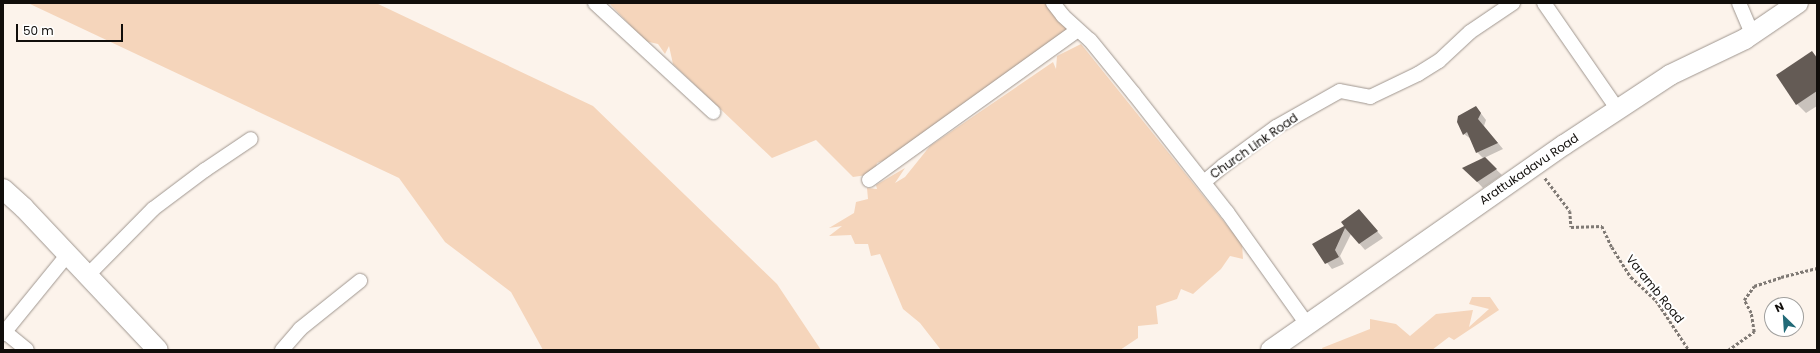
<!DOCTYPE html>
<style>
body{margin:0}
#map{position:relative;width:1820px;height:353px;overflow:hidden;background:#fcf3eb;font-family:Poppins,sans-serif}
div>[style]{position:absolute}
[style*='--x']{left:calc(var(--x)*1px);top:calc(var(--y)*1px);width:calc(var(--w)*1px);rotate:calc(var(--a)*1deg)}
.water>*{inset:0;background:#f5d5bb}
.shadow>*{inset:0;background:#0003}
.building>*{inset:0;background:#645b55}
.path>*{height:2.5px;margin-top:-1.25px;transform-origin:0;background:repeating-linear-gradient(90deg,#7f7974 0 3px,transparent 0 5px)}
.roads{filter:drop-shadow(0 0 1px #9f968f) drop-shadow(0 0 1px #9f968f)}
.minor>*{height:14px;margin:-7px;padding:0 7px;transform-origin:7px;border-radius:7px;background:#fff}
.secondary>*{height:20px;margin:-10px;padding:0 10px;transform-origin:10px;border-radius:10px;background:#fff}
span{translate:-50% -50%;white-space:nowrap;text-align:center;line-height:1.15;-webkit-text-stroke:4px #fff;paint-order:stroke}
.street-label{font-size:12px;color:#110e0b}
.frame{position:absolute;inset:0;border:4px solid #110e0b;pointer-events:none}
.north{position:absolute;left:1764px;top:297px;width:40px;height:40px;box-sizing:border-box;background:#fff;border:1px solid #a09f9d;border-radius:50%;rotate:335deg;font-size:11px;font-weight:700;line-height:16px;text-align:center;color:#110e0b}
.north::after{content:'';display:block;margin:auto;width:14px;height:18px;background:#226a77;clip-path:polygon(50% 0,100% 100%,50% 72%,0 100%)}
.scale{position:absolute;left:16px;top:24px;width:107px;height:18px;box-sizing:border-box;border:2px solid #110e0b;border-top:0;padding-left:5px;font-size:12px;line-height:14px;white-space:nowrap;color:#110e0b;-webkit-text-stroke:3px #fff;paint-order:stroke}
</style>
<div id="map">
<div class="water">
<div style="clip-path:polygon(17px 3px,376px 3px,593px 106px,777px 284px,821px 350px,543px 350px,511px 292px,445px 242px,399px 178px,30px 4px)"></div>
<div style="clip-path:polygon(609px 3px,1047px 3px,1067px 30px,902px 154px,877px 163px,874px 174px,853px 177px,816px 140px,772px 158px,673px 64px,669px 46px,665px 54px,658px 44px,645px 41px)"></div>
<div style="clip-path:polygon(1081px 44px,1242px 244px,1243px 259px,1230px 256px,1221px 269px,1193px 294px,1181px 289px,1177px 299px,1156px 306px,1158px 324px,1138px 326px,1138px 338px,1120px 350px,941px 350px,920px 323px,903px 309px,880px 254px,871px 256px,868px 244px,855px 244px,851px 235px,829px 236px,842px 226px,829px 228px,854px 213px,856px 202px,868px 199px,867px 188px,877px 189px,876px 185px,905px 168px,895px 183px,905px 177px,930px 146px,1053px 62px,1056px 69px,1057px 56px)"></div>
<div style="clip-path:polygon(1472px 297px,1490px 297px,1499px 310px,1454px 340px,1449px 337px,1432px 350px,1323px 350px,1322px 348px,1370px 329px,1370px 319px,1396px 324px,1410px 336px,1436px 314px,1473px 310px,1469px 327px,1489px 309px,1469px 304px)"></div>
</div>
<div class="shadow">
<div style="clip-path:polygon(1812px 52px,1817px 57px,1817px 106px,1806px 113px,1797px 104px,1778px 76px)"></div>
<div style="clip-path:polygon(1476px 107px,1486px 120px,1484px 126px,1503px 149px,1484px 158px,1502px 175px,1483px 188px,1464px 168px,1484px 159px,1477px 152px,1471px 139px,1464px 134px,1458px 122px)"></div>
<div style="clip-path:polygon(1365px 217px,1383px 238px,1365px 250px,1351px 234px,1340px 256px,1344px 264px,1332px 269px,1313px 245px)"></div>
</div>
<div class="building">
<div style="clip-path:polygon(1812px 51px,1817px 58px,1817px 91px,1796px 105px,1776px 75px)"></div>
<div style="clip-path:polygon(1476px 106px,1481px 113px,1478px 119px,1498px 143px,1476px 153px,1467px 132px,1463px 135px,1457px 122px,1458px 116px)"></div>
<div style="clip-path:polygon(1485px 157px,1497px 169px,1477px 182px,1462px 168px)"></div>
<div style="clip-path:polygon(1359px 209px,1378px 231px,1359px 244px,1345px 228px,1335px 250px,1339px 257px,1325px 264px,1312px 244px,1344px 226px,1341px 222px)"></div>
</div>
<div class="path">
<div style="--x:1545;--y:178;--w:41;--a:52.9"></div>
<div style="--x:1570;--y:211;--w:16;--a:86"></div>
<div style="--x:1571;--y:227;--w:31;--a:-2"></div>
<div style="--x:1602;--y:226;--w:23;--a:65"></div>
<div style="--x:1612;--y:247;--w:36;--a:58"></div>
<div style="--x:1631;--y:277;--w:34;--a:43"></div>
<div style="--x:1656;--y:300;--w:60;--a:56.6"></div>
<div style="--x:1728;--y:350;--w:32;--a:-35"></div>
<div style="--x:1754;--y:332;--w:19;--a:-99"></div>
<div style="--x:1751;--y:313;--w:15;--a:-118"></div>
<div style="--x:1744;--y:300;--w:17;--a:-54"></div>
<div style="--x:1754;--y:286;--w:28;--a:-18"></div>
<div style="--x:1781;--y:277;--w:37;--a:-14"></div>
</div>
<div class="roads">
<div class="minor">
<div style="--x:595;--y:3;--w:161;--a:42.7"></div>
<div style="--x:1053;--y:3;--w:16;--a:52"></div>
<div style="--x:1063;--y:16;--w:36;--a:42"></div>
<div style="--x:1090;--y:40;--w:70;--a:50.8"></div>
<div style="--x:1134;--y:94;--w:150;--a:51.8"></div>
<div style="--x:1227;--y:212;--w:138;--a:54.5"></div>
<div style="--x:1544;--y:3;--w:130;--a:55.3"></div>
<div style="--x:1739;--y:3;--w:34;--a:67"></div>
<div style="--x:869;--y:180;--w:257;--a:-35.7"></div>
<div style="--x:1204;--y:182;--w:25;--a:-40"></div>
<div style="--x:1223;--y:166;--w:66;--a:-36.3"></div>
<div style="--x:1276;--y:127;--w:73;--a:-29.4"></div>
<div style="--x:1340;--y:91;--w:31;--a:11"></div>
<div style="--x:1370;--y:97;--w:53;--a:-25.6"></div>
<div style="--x:1418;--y:74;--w:25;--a:-32"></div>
<div style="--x:1439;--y:61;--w:42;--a:-43.1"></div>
<div style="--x:1470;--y:32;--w:52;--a:-34"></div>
<div style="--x:88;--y:275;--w:93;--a:-45.4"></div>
<div style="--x:153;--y:209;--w:65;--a:-36.9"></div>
<div style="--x:205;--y:170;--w:55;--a:-34"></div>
<div style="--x:5;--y:332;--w:28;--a:39"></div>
<div style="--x:3;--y:334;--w:103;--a:-50.9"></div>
<div style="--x:282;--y:350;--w:28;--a:-49"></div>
<div style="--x:300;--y:329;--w:77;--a:-38.7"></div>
</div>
<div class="secondary">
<div style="--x:3;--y:189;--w:28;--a:42"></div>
<div style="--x:24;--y:208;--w:195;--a:46.7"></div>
<div style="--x:1271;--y:350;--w:358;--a:-35"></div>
<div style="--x:1564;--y:145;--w:127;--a:-33.4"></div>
<div style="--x:1670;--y:75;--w:83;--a:-25.6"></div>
<div style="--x:1745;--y:39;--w:64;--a:-34.2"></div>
</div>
</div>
<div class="street-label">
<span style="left:1254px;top:146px;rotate:-35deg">Church Link Road</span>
<span style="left:1529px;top:169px;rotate:-34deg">Arattukadavu Road</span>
<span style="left:1655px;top:289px;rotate:51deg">Varamb Road</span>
</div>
<div class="frame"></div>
<div class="north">N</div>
<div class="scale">50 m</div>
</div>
